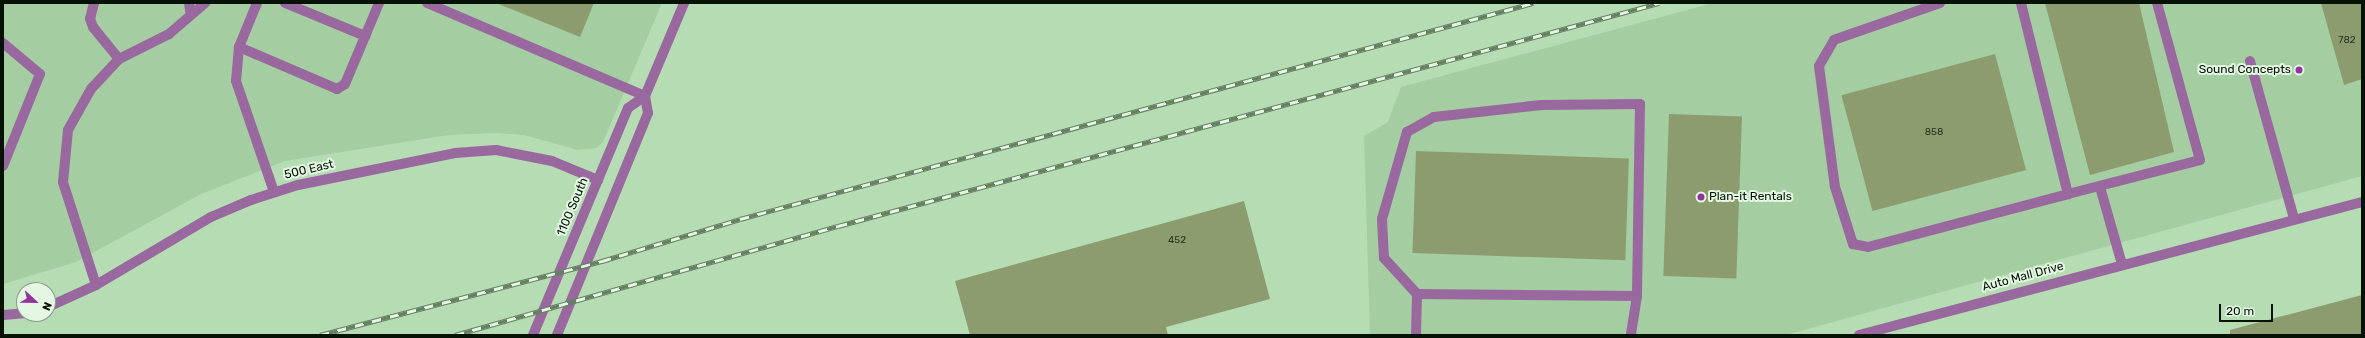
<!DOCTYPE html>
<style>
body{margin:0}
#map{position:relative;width:2365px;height:338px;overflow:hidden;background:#b6dcb3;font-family:Rubik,sans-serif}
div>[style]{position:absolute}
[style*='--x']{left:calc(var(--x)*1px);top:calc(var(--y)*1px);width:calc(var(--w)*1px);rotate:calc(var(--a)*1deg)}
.built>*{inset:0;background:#a4cda1}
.building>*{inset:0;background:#8c9c6e;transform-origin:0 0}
.minor>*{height:10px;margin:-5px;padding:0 5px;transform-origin:5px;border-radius:5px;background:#99689f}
.rail>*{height:4.5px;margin-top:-2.25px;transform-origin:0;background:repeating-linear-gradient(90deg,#e4f7e2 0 9px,#657f63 0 18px);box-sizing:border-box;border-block:1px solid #657f63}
.dots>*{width:11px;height:11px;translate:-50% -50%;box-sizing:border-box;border:2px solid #e4f7e2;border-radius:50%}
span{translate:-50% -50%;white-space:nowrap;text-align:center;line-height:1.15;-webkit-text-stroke:4px #e4f7e2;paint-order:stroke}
.number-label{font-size:10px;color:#27341f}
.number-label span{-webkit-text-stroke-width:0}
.poi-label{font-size:12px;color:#051205}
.right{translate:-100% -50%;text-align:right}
.left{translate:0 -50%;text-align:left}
.street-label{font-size:12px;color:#051205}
.frame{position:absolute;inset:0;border:4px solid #051205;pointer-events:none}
.north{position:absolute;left:16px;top:282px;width:40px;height:40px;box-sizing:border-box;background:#e4f7e2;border:1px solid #8b9b8a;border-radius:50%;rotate:112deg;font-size:11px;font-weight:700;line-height:16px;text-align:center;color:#051205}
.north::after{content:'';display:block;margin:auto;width:14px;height:18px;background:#92349e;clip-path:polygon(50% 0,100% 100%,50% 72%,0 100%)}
.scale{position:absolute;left:2219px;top:304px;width:54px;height:18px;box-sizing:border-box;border:2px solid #051205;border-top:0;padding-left:5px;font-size:12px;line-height:14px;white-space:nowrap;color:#051205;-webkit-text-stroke:3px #e4f7e2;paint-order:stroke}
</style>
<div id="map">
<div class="built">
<div style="clip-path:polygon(3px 3px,662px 3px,603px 142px,596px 148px,578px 150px,524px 135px,497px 133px,449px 135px,285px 161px,201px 194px,76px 262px,3px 284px)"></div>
<div style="clip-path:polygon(1713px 3px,2362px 3px,2362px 176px,1786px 335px,1370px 335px,1364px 136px,1388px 122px,1401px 87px)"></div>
</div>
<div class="building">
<div style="clip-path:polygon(496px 3px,594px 3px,580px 37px)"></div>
<div style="clip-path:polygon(2045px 3px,2139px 3px,2174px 152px,2090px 175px)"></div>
<div style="clip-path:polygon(2321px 3px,2362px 3px,2362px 79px,2344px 85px)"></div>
<div style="left:1995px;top:54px;width:120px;height:159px;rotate:75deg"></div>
<div style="left:1669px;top:114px;width:73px;height:162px;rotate:2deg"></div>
<div style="left:1416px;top:151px;width:213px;height:102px;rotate:2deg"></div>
<div style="clip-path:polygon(1244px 201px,1270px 299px,1166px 327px,1168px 335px,970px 335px,955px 281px)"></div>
<div style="clip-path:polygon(2362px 295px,2362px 335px,2230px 335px,2230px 330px)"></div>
</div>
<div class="minor">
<div style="--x:94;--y:3;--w:16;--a:104"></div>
<div style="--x:90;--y:19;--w:9;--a:69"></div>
<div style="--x:93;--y:27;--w:41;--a:50.9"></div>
<div style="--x:189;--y:3;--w:12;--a:81"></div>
<div style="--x:257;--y:3;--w:48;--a:112.2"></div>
<div style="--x:239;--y:47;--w:34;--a:95"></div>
<div style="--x:236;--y:81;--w:117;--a:71.1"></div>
<div style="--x:285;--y:3;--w:87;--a:22.4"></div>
<div style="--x:427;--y:3;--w:237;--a:23.1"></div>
<div style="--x:1940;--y:3;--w:112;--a:160.8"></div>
<div style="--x:1834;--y:40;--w:30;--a:120"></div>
<div style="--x:1819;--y:66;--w:122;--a:82.5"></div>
<div style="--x:1835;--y:187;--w:60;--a:72.5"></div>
<div style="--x:1853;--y:244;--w:15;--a:11"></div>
<div style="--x:1868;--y:247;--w:207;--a:-14.8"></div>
<div style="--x:2021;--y:3;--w:197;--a:76.2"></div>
<div style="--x:2068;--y:194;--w:136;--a:-14.4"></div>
<div style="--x:2200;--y:160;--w:163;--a:-105.3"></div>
<div style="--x:3;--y:43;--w:48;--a:40"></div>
<div style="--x:40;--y:74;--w:99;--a:111.9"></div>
<div style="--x:239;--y:47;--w:107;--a:23.2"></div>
<div style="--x:337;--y:89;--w:9;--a:-32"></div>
<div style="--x:345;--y:84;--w:88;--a:-67.2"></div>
<div style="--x:2250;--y:61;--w:164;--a:74.4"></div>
<div style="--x:2100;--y:187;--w:80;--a:74.1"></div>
<div style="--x:96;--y:285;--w:108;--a:-107.8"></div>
<div style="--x:63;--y:182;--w:52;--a:-84.5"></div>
<div style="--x:68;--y:130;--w:47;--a:-60.7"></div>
<div style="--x:91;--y:89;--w:41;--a:-47"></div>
<div style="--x:119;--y:59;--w:56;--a:-26.6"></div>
<div style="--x:169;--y:34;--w:48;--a:-40.7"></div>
<div style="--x:1417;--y:294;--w:220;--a:0.5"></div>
<div style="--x:48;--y:307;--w:53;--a:-24.6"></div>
<div style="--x:96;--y:285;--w:134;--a:-30.6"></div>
<div style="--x:211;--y:217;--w:43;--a:-23"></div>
<div style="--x:251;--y:200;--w:49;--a:-17.7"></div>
<div style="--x:298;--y:185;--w:160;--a:-11.5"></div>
<div style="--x:455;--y:153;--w:41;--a:-4.2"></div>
<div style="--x:496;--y:150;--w:57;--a:11.1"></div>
<div style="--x:552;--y:161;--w:50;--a:22.4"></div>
<div style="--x:3;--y:315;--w:21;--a:-5"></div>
<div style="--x:533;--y:335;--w:246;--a:-67.3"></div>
<div style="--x:628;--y:108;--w:21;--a:-35"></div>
<div style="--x:645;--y:96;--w:101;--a:-67.2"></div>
<div style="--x:557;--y:335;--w:240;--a:-67.7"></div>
<div style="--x:648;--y:113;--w:17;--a:-100"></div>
<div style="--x:1416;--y:335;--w:41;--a:-88.6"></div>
<div style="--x:1417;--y:294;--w:49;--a:-132.5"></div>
<div style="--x:1384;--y:258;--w:39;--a:-93"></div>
<div style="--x:1382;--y:219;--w:91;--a:-74"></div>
<div style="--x:1407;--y:132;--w:31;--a:-29"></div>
<div style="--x:1434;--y:117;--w:108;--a:-6.4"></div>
<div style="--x:1541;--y:105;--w:99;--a:-0.6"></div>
<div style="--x:1640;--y:104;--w:192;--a:90.9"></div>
<div style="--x:1637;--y:296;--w:39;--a:99"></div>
<div style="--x:1859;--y:335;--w:520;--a:-14.81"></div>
</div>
<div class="rail">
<div style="--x:320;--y:335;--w:292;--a:-14.7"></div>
<div style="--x:602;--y:261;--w:144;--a:-16.9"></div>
<div style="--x:740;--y:219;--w:822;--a:-15.24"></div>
<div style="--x:455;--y:335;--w:398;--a:-15.9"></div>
<div style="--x:838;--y:226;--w:851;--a:-15.2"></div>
</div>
<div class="dots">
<div style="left:2299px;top:70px;background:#92349e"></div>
<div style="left:1701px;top:197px;background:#92349e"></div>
</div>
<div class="number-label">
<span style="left:2347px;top:41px">782</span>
<span style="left:1934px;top:133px">858</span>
<span style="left:1177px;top:241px">452</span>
</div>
<div class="poi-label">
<span class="right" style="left:2291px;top:70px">Sound Concepts</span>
<span class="left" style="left:1709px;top:197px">Plan-it Rentals</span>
</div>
<div class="street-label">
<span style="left:309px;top:170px;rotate:-13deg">500 East</span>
<span style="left:573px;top:207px;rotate:-67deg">1100 South</span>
<span style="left:2023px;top:277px;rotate:-15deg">Auto Mall Drive</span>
</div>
<div class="frame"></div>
<div class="north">N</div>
<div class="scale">20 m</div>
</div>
